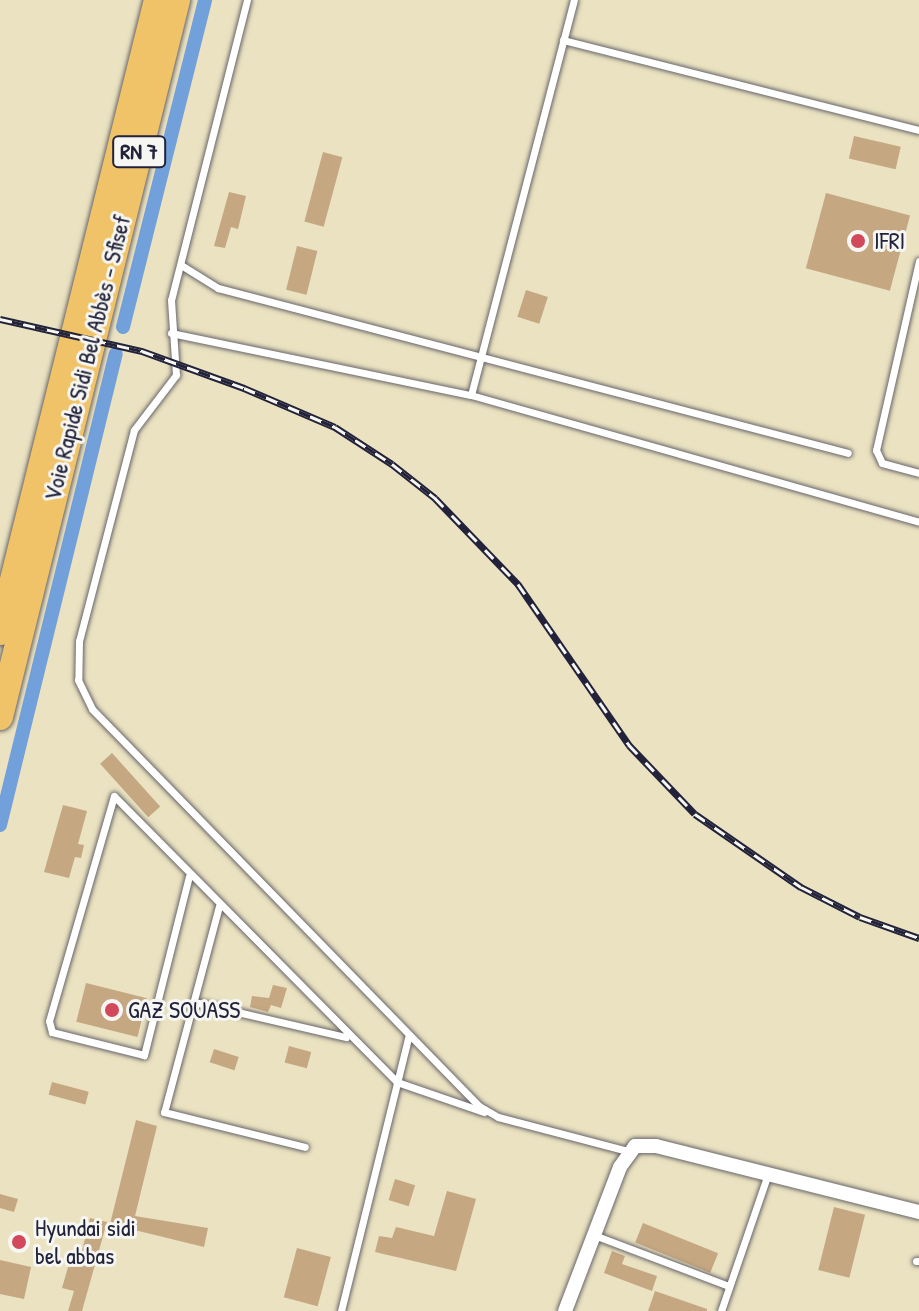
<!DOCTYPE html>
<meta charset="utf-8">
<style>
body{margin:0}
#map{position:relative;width:919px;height:1311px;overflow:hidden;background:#eae2c0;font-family:"Patrick Hand",sans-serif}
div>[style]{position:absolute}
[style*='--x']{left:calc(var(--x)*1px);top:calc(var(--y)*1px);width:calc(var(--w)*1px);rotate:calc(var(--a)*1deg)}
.canal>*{height:14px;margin:-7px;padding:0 7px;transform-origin:7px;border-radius:7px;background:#72a0da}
.building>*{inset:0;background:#c5a782;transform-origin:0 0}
.roads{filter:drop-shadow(0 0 2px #68656a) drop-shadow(0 0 2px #68656a)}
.lane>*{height:7px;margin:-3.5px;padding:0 3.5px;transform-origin:3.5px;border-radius:3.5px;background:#fff}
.street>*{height:14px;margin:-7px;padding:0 7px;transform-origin:7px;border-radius:7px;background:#fff}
.highway>*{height:26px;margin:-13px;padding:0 13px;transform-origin:13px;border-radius:13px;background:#f0c369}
.rail>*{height:7px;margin-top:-3.5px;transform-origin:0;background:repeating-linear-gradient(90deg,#f6f6f2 0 12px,#22223b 0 24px);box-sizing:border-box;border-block:2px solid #22223b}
.dots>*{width:22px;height:22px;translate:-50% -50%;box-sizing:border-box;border:4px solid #f6f6f2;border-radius:50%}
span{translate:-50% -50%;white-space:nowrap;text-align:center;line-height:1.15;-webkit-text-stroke:6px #f6f6f2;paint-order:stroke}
.shield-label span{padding:2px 6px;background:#f6f6f2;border:2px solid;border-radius:6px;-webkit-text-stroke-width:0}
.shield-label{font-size:22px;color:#22223b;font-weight:700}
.poi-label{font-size:24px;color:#22223b}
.left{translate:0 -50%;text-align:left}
.street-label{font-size:24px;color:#22223b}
</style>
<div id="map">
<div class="canal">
<div style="--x:123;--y:327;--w:337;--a:-75.9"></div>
<div style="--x:0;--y:825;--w:485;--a:-76.2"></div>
</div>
<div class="building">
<div style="left:854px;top:136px;width:48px;height:23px;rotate:13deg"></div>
<div style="left:323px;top:152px;width:20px;height:72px;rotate:15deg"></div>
<div style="clip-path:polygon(229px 192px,246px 196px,238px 229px,231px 227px,225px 248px,214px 246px)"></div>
<div style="left:826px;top:193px;width:87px;height:78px;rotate:15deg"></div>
<div style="left:297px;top:246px;width:21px;height:45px;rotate:14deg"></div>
<div style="left:526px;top:290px;width:23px;height:28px;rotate:18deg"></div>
<div style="left:112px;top:753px;width:72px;height:16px;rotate:48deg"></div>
<div style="clip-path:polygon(63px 805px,87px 811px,78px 844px,84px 845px,81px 858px,75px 857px,69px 878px,44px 872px)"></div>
<div style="left:86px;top:983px;width:63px;height:40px;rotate:14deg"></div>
<div style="clip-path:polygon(273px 985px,287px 988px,281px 1008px,271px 1005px,268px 1012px,250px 1007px,252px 996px,269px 998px)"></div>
<div style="left:289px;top:1046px;width:23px;height:17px;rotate:15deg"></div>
<div style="left:214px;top:1049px;width:26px;height:14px;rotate:18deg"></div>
<div style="left:52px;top:1082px;width:38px;height:13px;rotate:15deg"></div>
<div style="clip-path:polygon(136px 1120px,157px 1126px,135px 1216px,208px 1228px,204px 1247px,110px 1224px)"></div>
<div style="left:395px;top:1179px;width:21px;height:22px;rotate:17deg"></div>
<div style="clip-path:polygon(447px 1191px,476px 1199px,456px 1271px,375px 1252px,379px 1236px,392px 1238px,396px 1227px,434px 1236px)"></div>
<div style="clip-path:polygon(0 1194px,18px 1199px,14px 1212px,0 1208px)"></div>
<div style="left:834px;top:1207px;width:32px;height:65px;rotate:14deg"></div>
<div style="clip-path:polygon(90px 1218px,107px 1222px,82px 1311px,68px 1311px,74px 1291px,62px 1288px,73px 1250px,82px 1251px)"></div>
<div style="left:643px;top:1223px;width:81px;height:21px;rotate:22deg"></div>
<div style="left:297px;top:1248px;width:35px;height:51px;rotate:15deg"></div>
<div style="clip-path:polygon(612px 1251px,625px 1256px,622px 1264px,657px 1276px,652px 1291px,604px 1273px)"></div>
<div style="clip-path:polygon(0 1260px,31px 1267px,24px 1299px,0 1294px)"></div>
<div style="clip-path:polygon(655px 1291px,707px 1309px,707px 1311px,648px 1311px)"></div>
</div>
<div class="roads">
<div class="lane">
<div style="--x:247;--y:0;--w:309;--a:104.2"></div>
<div style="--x:171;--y:300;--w:75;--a:86.2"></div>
<div style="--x:176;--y:375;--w:69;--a:127.4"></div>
<div style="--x:134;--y:430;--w:218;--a:104.6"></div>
<div style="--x:79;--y:641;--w:39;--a:91"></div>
<div style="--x:78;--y:680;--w:32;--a:64"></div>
<div style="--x:92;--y:709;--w:554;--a:45.73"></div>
<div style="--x:479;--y:1106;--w:22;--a:30"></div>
<div style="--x:498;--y:1117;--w:134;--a:14.7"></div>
<div style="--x:563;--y:40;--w:367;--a:14.2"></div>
<div style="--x:919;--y:261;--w:194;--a:102.8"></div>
<div style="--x:876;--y:450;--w:14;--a:65"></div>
<div style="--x:882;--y:463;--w:38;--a:15"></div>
<div style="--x:181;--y:265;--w:44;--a:31.9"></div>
<div style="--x:218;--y:288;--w:651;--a:14.68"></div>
<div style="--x:171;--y:333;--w:306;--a:11.7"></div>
<div style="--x:471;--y:395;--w:466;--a:15.8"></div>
<div style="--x:471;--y:395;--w:408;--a:-75.4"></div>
<div style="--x:189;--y:876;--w:185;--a:104.1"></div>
<div style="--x:144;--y:1055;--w:95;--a:-166"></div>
<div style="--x:52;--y:1032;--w:11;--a:-105"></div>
<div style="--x:49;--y:1021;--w:234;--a:-73.9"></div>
<div style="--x:114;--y:796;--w:402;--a:45.3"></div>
<div style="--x:397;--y:1082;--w:92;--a:19"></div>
<div style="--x:219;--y:906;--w:213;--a:104.9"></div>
<div style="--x:164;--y:1112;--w:145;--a:13.9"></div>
<div style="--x:194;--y:1002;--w:156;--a:13"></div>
<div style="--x:594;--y:1235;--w:144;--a:20.7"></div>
<div style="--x:916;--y:1261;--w:3;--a:0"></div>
<div style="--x:341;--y:1311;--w:284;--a:-76.2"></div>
<div style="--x:721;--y:1311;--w:145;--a:-71.1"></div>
</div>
<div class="street">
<div style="--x:565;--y:1311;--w:154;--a:-69.1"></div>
<div style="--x:620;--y:1167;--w:26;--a:-54"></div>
<div style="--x:635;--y:1146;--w:21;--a:0"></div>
<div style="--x:656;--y:1146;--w:271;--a:14.1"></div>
</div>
<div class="highway">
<div style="--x:0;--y:632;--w:651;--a:-76.05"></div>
<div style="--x:0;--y:717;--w:739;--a:-76.13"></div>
</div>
</div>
<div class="rail">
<div style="--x:0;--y:319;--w:146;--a:12.7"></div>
<div style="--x:142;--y:351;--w:109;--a:19.9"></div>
<div style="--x:244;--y:388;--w:99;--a:23.2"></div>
<div style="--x:335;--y:427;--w:68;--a:33"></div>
<div style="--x:392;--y:464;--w:55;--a:38.3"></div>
<div style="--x:435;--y:498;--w:120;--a:46"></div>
<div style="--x:518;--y:584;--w:196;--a:55.4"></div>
<div style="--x:629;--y:745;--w:95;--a:46.3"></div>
<div style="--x:695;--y:814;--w:129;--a:34.6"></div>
<div style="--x:801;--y:887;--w:66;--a:27"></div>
<div style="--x:860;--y:917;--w:63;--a:19.6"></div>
</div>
<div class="dots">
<div style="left:858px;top:241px;background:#d1495b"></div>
<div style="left:112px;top:1010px;background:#d1495b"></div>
<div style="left:19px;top:1242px;background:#d1495b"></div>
</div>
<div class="shield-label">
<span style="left:139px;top:152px">RN 7</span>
</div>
<div class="poi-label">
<span class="left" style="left:874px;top:241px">IFRI</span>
<span class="left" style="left:128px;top:1010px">GAZ SOUASS</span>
<span class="left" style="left:35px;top:1242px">Hyundai sidi<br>bel abbas</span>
</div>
<div class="street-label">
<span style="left:87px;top:358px;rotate:-76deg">Voie Rapide Sidi Bel Abbès - Sfisef</span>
</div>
</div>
